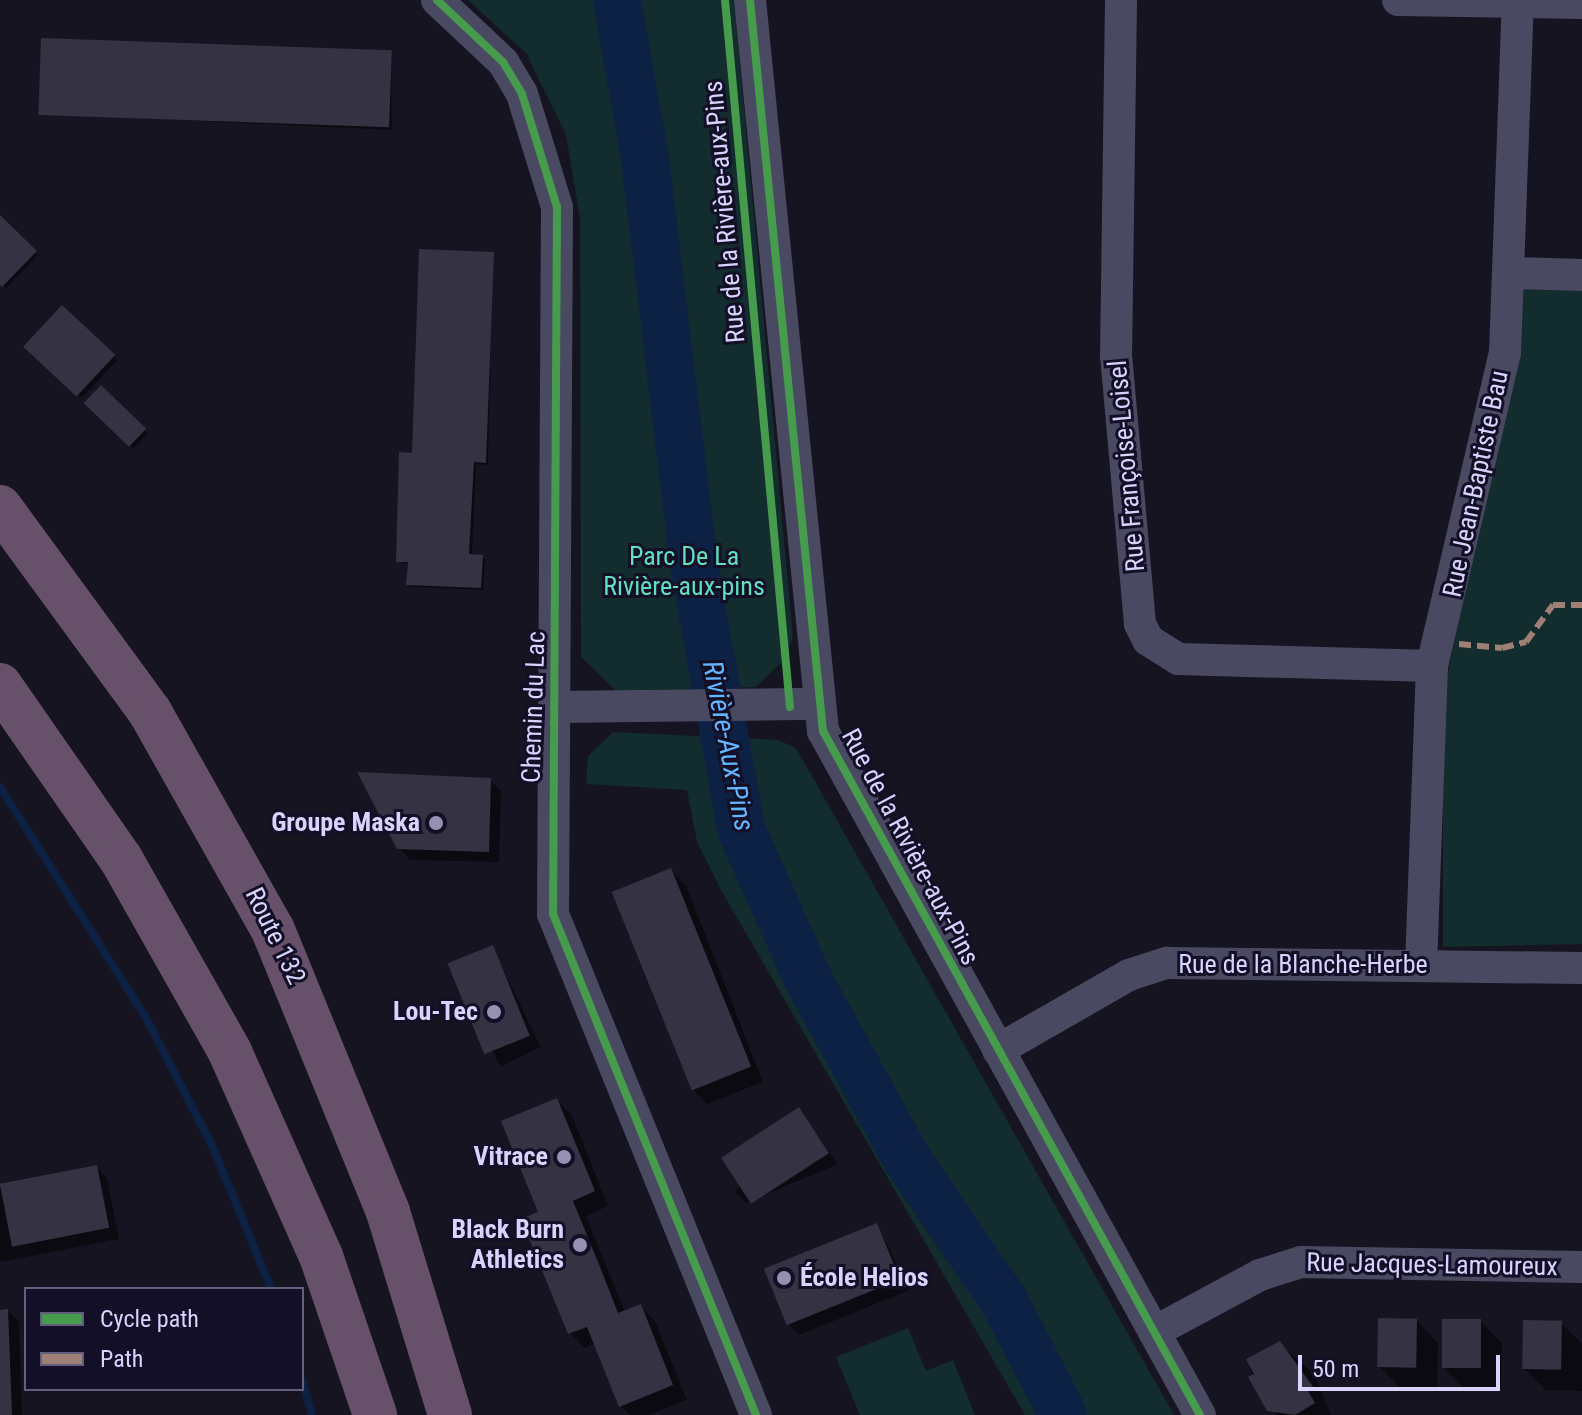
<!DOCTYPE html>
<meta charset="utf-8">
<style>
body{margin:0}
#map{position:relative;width:1582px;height:1415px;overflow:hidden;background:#161421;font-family:"Roboto Condensed",sans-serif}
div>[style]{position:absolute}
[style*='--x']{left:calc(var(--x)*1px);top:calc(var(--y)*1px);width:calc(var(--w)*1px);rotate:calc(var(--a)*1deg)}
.green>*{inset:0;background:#132c2d}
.shadow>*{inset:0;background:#0007;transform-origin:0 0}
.stream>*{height:8px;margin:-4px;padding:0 4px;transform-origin:4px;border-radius:4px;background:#0d2144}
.river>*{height:48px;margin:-24px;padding:0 24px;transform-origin:24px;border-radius:24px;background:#0d2144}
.building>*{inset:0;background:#343243;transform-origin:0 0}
.minor>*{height:32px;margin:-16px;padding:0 16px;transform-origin:16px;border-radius:16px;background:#4a4962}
.motorway>*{height:44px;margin:-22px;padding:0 22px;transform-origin:22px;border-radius:22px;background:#67516a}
.quiet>*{height:6px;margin-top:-3px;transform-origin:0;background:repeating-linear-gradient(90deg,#9e8076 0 12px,transparent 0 18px)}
.cycleway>*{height:8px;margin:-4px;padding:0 4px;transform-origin:4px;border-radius:4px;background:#469c4c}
.dots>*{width:22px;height:22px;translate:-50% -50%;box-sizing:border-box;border:4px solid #130f26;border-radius:50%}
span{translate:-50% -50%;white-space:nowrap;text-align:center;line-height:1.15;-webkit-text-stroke:6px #130f26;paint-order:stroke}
.street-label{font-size:26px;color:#d9d4ff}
.park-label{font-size:26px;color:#5fe0c0}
.poi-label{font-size:26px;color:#d9d4ff;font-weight:700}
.right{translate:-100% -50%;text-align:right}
.left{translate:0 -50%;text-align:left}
.water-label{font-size:28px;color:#62b6ff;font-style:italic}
.legend{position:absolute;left:24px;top:1287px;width:280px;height:104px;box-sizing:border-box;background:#130f26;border:2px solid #625e7d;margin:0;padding:10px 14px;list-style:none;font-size:24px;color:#d9d4ff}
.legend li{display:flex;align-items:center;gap:16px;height:40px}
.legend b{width:40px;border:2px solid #625e7d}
.scale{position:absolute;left:1298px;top:1355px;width:202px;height:36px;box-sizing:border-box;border:4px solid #d9d4ff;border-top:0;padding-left:10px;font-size:24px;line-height:28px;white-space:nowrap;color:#d9d4ff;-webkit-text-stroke:6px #130f26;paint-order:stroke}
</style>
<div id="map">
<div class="green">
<div style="clip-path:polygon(468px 0,734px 0,793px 637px,785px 659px,756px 687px,616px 691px,581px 657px,580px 218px,566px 135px,526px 53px)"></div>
<div style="clip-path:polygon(1521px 287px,1582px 291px,1582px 944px,1443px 947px,1443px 695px,1509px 390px)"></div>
<div style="clip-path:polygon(613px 732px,778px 740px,796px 748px,1174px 1415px,1025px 1415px,721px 890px,697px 842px,687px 790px,586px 784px,588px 756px)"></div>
<div style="clip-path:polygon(908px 1328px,926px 1371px,953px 1360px,975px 1415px,860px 1415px,836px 1357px)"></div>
</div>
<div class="shadow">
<div style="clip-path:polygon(391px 53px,392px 130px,50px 114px)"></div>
<div style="clip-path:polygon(0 218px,38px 255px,6px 288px,0 282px)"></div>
<div style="clip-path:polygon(493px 254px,488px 465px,476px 464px,472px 556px,485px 559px,483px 590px,411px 587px,409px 564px,398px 561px,413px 455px)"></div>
<div style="left:62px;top:308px;width:76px;height:52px;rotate:43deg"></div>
<div style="left:101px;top:388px;width:65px;height:21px;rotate:44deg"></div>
<div style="clip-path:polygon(490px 780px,501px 791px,499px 862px,410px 860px,399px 848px)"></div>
<div style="clip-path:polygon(671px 871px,686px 885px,763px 1082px,707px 1104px,693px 1089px)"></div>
<div style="left:492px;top:947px;width:111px;height:45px;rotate:64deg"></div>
<div style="clip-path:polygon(557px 1100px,572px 1115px,608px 1206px,586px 1216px,625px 1312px,640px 1306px,655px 1321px,687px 1400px,649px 1415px,630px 1415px,621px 1406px,596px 1343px,585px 1348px,570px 1333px,541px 1213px)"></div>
<div style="clip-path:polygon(798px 1109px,838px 1164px,746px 1203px,735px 1192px)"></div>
<div style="clip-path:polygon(96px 1167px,107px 1178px,119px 1239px,0 1262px,0 1186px)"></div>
<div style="clip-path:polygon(877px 1225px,910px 1290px,799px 1335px,788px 1324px)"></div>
<div style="clip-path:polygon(8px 1311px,19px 1322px,22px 1415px,0 1415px,0 1312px)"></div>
<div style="clip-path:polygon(1417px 1321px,1438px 1343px,1437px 1389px,1401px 1388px,1379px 1366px)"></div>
<div style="clip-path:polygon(1480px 1321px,1502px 1343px,1501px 1389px,1465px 1389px,1443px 1367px)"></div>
<div style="clip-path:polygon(1561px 1323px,1582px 1344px,1582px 1391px,1546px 1390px,1524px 1369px)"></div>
<div style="clip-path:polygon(1279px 1343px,1315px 1375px,1331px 1415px,1277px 1415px,1257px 1390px,1248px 1360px)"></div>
</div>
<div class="stream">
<div style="--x:0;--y:787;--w:271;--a:57.7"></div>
<div style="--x:145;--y:1016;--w:145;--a:62.6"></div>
<div style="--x:212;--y:1145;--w:156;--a:67.7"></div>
<div style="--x:302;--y:1380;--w:36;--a:74"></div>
</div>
<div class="river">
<div style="--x:617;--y:0;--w:161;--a:80"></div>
<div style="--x:645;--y:159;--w:409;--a:83.1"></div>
<div style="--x:694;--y:565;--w:268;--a:79.9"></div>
<div style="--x:741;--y:829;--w:164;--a:65.9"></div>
<div style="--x:808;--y:979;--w:205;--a:61.2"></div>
<div style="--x:907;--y:1159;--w:172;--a:55.7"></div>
<div style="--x:1004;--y:1301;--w:128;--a:62.6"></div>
</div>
<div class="building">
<div style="left:41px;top:38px;width:351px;height:77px;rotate:2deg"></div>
<div style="clip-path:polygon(0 215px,37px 251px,2px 287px,0 285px)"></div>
<div style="clip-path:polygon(419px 249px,494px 252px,486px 463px,474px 462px,469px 554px,483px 555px,481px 588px,406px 585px,408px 562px,396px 562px,399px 452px,412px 453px)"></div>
<div style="left:62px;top:305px;width:73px;height:57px;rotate:43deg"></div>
<div style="left:101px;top:385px;width:63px;height:25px;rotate:44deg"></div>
<div style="clip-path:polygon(357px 772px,491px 778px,489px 852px,397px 849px)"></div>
<div style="left:671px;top:868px;width:214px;height:64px;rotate:68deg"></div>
<div style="left:493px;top:945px;width:98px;height:49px;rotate:68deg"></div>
<div style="clip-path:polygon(557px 1098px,595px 1191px,573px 1201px,598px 1262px,618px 1313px,641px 1304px,673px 1385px,619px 1407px,587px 1327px,568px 1334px,521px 1219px,538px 1212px,501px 1121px)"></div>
<div style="left:799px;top:1107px;width:55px;height:93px;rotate:57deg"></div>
<div style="left:97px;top:1165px;width:64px;height:99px;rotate:79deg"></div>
<div style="left:877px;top:1223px;width:61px;height:122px;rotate:68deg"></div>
<div style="clip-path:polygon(8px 1309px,12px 1415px,0 1415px,0 1310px)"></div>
<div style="left:1378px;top:1318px;width:39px;height:49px;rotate:1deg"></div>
<div style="left:1442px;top:1319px;width:39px;height:49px"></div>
<div style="left:1523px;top:1320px;width:39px;height:49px;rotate:1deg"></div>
<div style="clip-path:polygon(1280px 1341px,1314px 1388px,1308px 1391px,1315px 1403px,1295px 1415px,1267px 1411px,1248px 1377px,1254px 1374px,1246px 1359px)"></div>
</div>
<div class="minor">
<div style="--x:437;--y:0;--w:91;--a:43.2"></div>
<div style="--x:503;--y:62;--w:37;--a:59"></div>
<div style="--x:522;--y:94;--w:118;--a:72.8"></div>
<div style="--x:557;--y:207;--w:707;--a:90.32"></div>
<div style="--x:553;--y:914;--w:541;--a:67.94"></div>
<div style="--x:750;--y:0;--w:735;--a:84.3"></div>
<div style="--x:823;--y:731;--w:781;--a:61.14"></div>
<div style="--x:1121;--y:0;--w:355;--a:90.8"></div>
<div style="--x:1116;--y:355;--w:270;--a:84.9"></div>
<div style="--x:1140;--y:624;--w:18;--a:63"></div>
<div style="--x:1148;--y:640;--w:36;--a:32"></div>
<div style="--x:1178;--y:659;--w:254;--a:1.6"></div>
<div style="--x:1398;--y:0;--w:184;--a:0.9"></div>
<div style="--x:1512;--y:273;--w:70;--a:1.6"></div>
<div style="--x:555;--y:707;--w:264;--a:-0.7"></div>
<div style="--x:1421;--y:966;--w:300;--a:-87.9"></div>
<div style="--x:1432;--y:666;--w:321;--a:-76.9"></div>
<div style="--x:1505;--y:353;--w:353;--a:-87.9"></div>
<div style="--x:998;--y:1050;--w:151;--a:-29.8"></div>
<div style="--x:1129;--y:975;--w:40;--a:-18"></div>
<div style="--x:1167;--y:963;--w:415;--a:0.7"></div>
<div style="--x:1154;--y:1332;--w:120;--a:-28.3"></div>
<div style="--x:1260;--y:1275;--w:43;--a:-17.6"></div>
<div style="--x:1301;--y:1262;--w:281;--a:1"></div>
</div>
<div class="motorway">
<div style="--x:0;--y:507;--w:254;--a:53.8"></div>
<div style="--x:150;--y:712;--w:250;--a:60.6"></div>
<div style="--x:273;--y:930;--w:305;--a:67.8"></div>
<div style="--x:388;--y:1212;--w:212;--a:73"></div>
<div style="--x:0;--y:685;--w:212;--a:55.2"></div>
<div style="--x:121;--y:859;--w:222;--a:60.5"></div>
<div style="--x:230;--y:1052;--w:223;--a:66"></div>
<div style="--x:321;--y:1256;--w:168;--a:71.2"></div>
</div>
<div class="quiet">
<div style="--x:1459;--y:644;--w:43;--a:5.3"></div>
<div style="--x:1502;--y:648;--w:25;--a:-14"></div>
<div style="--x:1526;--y:642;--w:46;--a:-53.9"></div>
<div style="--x:1553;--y:605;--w:29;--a:0"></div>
</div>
<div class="cycleway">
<div style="--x:437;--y:0;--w:91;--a:43.2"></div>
<div style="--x:503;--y:62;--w:37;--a:59"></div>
<div style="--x:522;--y:94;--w:118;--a:72.8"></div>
<div style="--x:557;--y:207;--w:707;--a:90.32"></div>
<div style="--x:553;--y:914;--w:541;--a:67.94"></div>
<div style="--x:725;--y:0;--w:710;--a:84.75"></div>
<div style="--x:750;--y:0;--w:735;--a:84.3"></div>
<div style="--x:823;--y:731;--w:781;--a:61.14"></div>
</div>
<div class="dots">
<div style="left:436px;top:823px;background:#9591b1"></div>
<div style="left:494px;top:1012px;background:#9591b1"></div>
<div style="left:564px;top:1157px;background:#9591b1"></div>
<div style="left:580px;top:1245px;background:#9591b1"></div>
<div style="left:784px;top:1278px;background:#9591b1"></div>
</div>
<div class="street-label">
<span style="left:725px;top:212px;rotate:-95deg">Rue de la Rivière-aux-Pins</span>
<span style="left:1127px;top:466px;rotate:-95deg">Rue Françoise-Loisel</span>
<span style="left:1476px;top:484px;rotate:-78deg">Rue Jean-Baptiste Bau</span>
<span style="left:534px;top:707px;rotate:-88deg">Chemin du Lac</span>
<span style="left:910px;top:847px;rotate:62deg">Rue de la Rivière-aux-Pins</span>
<span style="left:275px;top:936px;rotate:64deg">Route 132</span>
<span style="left:1303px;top:965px">Rue de la Blanche-Herbe</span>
<span style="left:1432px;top:1265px;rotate:1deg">Rue Jacques-Lamoureux</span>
</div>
<div class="park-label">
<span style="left:684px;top:572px">Parc De La<br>Rivière-aux-pins</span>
</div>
<div class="poi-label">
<span class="right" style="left:420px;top:823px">Groupe Maska</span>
<span class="right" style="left:478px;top:1012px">Lou-Tec</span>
<span class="right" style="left:548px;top:1157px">Vitrace</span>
<span class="right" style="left:564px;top:1245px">Black Burn<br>Athletics</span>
<span class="left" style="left:800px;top:1278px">École Helios</span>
</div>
<div class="water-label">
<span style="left:728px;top:746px;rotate:79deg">Rivière-Aux-Pins</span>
</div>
<ul class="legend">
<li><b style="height:10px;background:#469c4c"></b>Cycle path</li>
<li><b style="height:10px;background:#9e8076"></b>Path</li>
</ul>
<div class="scale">50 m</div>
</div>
